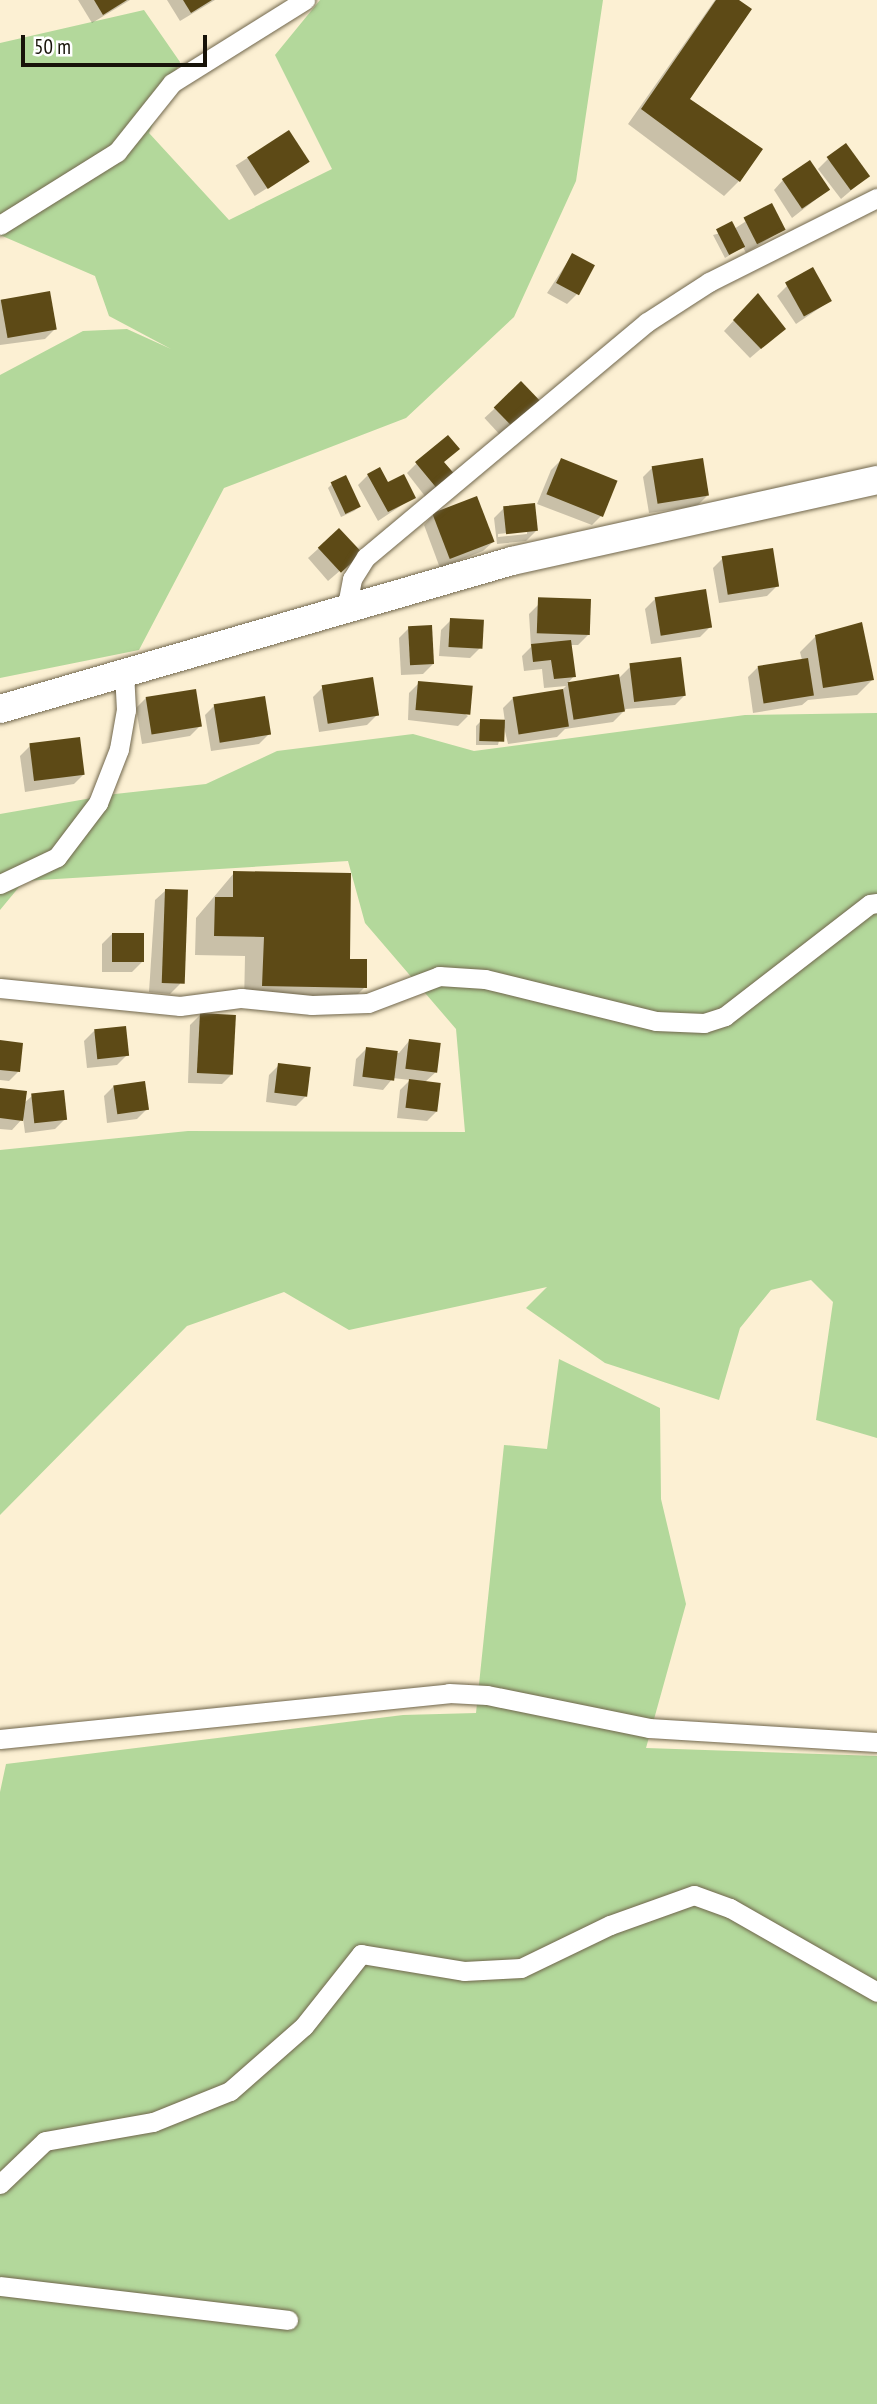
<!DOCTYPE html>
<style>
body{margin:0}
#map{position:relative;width:877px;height:2404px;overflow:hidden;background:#fcf0d3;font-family:"PT Sans Narrow",sans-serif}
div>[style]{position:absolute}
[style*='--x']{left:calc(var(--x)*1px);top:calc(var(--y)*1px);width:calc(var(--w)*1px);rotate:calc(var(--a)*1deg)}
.green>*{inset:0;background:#b3d89b}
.shadow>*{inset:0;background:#0003;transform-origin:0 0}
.building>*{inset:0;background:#5d4a16;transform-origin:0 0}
.roads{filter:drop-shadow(0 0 2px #70664c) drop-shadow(0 0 2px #70664c)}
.street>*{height:19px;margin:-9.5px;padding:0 9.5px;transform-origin:9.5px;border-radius:9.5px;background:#fff}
.secondary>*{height:28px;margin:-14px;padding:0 14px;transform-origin:14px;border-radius:14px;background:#fff}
span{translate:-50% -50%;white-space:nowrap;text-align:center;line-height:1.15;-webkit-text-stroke:7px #fff;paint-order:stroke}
.scale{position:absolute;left:21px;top:35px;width:186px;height:32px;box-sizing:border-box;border:4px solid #171309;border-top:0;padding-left:9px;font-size:21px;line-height:24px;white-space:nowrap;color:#171309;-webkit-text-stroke:5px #fff;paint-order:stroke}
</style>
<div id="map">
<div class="green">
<div style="clip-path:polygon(320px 0,603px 0,576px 181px,514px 317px,406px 418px,224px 488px,139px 650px,0 678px,0 375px,83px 331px,127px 329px,171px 349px,109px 316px,95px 276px,0 235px,0 43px,144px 10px,180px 62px,149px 133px,229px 220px,332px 169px,275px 55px)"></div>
<div style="clip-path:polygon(877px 713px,877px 1438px,816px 1420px,833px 1302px,811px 1280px,771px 1290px,740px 1328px,719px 1400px,605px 1363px,526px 1308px,547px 1287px,349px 1330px,284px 1292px,187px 1326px,0 1515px,0 1150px,188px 1131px,465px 1132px,456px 1029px,365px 923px,348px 861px,24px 881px,0 910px,0 814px,115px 794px,206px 784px,277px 751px,413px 734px,474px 751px,745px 715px)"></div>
<div style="clip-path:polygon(559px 1359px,660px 1408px,661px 1499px,686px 1604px,646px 1748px,877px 1756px,877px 2404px,0 2404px,0 1792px,6px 1764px,403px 1715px,476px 1713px,504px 1445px,547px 1449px)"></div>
</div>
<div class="shadow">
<div style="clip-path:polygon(78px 0,130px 0,92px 23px)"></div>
<div style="clip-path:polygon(167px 0,215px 0,180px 21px)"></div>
<div style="clip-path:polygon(715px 0,736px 0,688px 99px,739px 181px,724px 196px,628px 124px)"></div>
<div style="left:289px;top:132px;width:36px;height:63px;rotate:58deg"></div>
<div style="clip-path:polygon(828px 159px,868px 176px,841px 199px,818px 169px)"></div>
<div style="clip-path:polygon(783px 180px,828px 190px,792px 218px,774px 190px)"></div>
<div style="clip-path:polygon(771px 205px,784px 229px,746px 253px,743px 247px,725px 258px,713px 235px,734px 229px)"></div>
<div style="clip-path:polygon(572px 255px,577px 294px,567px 304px,547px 293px)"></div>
<div style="clip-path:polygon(787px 286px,830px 301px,796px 324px,777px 296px)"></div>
<div style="clip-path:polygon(49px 293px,55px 329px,45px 339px,0 345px,0 300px)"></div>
<div style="clip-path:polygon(748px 305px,784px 329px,750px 358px,724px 331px)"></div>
<div style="left:521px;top:384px;width:23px;height:50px;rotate:47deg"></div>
<div style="clip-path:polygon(561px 460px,602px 515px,592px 525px,537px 504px,551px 470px)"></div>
<div style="clip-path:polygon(443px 463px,454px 477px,428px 500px,407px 473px,416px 464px)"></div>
<div style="clip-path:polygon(653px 467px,707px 496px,697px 506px,649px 513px,643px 477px)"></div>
<div style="clip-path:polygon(368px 475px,387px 485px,414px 497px,378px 521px,358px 485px)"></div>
<div style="clip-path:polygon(332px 484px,359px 507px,354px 511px,341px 517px,328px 488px)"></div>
<div style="clip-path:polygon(evenodd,504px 508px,536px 531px,526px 541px,497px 544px,494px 518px,504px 508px,527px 531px,527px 534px,498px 537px,498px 534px,527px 531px)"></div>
<div style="clip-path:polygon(433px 515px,493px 542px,483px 551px,440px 568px,424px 525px)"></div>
<div style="clip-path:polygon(339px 530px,349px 563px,328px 581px,308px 558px)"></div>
<div style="clip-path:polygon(723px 558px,777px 586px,767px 596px,719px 603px,713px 568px)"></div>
<div style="clip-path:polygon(655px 599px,710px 627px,700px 637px,651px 644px,645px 609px)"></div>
<div style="clip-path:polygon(539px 604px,588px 635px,578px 645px,570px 645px,574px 676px,567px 684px,618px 679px,631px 666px,685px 695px,675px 705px,626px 709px,613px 722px,565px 729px,557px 737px,508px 744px,503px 723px,498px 745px,476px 745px,476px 726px,481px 721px,505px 722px,503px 708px,513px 698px,561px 691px,566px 686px,544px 688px,542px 669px,524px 671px,522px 656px,531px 647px,529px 614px)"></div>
<div style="clip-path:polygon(451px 620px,480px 648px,470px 658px,439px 656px,441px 630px)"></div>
<div style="clip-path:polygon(409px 628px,433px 664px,423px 674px,401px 675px,399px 638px)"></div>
<div style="clip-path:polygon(815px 637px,872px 680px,857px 695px,808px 700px,802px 705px,753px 713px,748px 677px,758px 667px,802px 660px,800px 652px)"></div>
<div style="clip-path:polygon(419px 683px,468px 716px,458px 726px,408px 720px,409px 693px)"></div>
<div style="clip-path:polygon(323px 687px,377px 715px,367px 725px,319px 732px,313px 697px)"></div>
<div style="clip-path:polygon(146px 698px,200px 726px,190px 736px,142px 744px,136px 708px)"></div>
<div style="clip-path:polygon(215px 705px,269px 734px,259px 744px,211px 751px,205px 715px)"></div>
<div style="clip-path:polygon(30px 746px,84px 774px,74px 784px,25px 792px,20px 756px)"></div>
<div style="clip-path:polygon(234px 873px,348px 961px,365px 987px,346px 1006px,244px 1005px,245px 956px,195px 955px,196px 918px)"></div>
<div style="clip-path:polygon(165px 891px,180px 984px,170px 994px,149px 992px,155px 900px)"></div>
<div style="clip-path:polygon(112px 934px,142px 962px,132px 972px,102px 972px,102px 944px)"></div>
<div style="clip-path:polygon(200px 1015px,232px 1074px,222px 1084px,188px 1083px,190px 1025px)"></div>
<div style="clip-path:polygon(94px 1031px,127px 1055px,117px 1065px,87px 1068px,84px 1041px)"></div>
<div style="clip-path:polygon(409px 1041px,436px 1072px,425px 1082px,437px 1111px,427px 1121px,397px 1118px,400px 1090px,410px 1080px,393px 1078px,383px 1090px,353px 1086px,356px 1059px,366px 1049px,399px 1053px)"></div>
<div style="clip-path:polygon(0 1042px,19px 1071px,9px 1081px,0 1080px)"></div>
<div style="clip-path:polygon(279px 1065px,306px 1096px,296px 1106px,266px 1102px,269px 1075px)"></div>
<div style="clip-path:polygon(114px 1086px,147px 1109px,137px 1119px,107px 1123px,104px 1096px)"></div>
<div style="clip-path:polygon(0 1090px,23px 1104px,32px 1096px,65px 1119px,55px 1129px,25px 1133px,23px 1118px,12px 1130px,0 1129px)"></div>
</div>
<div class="building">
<div style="clip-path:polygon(94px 0,127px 0,103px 15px)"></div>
<div style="clip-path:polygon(183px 0,212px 0,191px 13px)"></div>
<div style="clip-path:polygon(716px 0,739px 0,752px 9px,690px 99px,763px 149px,740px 182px,641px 109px)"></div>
<div style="left:289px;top:130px;width:38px;height:50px;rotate:57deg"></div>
<div style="left:846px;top:143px;width:41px;height:24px;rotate:54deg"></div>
<div style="left:810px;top:160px;width:36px;height:34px;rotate:56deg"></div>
<div style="left:772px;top:203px;width:30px;height:32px;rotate:63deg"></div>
<div style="left:732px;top:221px;width:29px;height:18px;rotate:63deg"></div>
<div style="left:572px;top:253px;width:26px;height:34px;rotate:28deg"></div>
<div style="left:813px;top:267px;width:39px;height:32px;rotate:61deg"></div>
<div style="left:50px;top:291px;width:39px;height:50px;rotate:80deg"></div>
<div style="clip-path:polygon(758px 293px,786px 329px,761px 349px,733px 320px)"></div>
<div style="left:521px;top:381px;width:28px;height:38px;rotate:46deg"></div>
<div style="clip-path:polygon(448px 435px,460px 449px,444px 462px,457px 477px,439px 491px,415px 462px)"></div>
<div style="left:561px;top:458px;width:61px;height:39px;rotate:22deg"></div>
<div style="left:703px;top:458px;width:38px;height:52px;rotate:81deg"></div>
<div style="clip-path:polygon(380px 467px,388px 482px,404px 474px,416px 498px,388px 512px,367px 474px)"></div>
<div style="left:346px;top:475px;width:35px;height:17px;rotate:65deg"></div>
<div style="left:477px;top:496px;width:49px;height:48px;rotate:69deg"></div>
<div style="left:535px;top:503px;width:28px;height:32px;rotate:84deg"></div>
<div style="left:339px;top:528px;width:34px;height:29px;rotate:47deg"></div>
<div style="left:773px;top:548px;width:39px;height:52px;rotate:81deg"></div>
<div style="left:706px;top:589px;width:39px;height:52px;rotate:81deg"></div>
<div style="left:591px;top:599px;width:36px;height:53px;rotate:92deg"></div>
<div style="left:450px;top:618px;width:34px;height:29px;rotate:3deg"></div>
<div style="clip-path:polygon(862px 622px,874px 680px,823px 688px,815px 635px)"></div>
<div style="left:432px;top:625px;width:39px;height:24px;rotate:87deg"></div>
<div style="clip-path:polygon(571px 640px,576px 677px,554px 679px,551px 660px,533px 662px,531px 644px)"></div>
<div style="left:681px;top:657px;width:39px;height:52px;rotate:83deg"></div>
<div style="left:808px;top:658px;width:38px;height:51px;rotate:81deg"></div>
<div style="left:619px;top:674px;width:38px;height:52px;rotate:81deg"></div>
<div style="left:373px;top:677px;width:39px;height:52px;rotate:81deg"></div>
<div style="left:418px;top:681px;width:55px;height:29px;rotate:5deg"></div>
<div style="left:196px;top:689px;width:38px;height:51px;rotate:81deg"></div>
<div style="left:563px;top:689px;width:38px;height:51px;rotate:81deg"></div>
<div style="left:265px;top:696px;width:39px;height:52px;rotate:81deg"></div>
<div style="left:480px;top:719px;width:25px;height:22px;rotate:2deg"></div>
<div style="left:80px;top:737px;width:38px;height:51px;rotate:83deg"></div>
<div style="clip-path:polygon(233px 871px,351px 873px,350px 959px,367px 959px,367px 988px,262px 986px,264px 937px,214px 936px,215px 897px,233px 897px)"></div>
<div style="left:165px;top:889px;width:23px;height:94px;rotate:2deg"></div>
<div style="left:112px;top:933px;width:32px;height:29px"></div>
<div style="left:200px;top:1013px;width:36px;height:60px;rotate:3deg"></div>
<div style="left:126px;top:1026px;width:30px;height:32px;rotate:84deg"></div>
<div style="left:409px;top:1039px;width:32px;height:30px;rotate:7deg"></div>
<div style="clip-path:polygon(0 1040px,23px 1043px,20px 1072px,0 1070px)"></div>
<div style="left:366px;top:1047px;width:32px;height:30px;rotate:7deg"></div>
<div style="left:278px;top:1063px;width:33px;height:30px;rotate:7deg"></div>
<div style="left:409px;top:1079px;width:32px;height:29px;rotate:7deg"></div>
<div style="left:145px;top:1081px;width:29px;height:32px;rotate:82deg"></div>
<div style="clip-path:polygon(0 1088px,27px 1091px,23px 1121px,0 1118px)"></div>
<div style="left:64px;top:1090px;width:30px;height:33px;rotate:84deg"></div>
</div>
<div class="roads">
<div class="street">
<div style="--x:0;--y:225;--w:138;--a:-32"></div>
<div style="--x:117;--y:152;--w:88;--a:-51.4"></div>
<div style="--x:172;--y:83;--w:157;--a:-32"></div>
<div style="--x:346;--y:610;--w:32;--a:-79"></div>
<div style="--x:352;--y:579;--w:26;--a:-58"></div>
<div style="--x:366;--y:557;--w:366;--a:-39.9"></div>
<div style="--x:647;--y:322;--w:74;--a:-32.8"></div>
<div style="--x:709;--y:282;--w:188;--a:-26.6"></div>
<div style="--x:0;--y:884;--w:63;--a:-25.3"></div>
<div style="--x:57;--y:857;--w:68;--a:-52.8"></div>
<div style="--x:98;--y:803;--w:58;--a:-68.7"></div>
<div style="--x:119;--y:749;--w:40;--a:-80"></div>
<div style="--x:126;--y:710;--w:35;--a:-93"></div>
<div style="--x:0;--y:988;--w:181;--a:5.7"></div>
<div style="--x:180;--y:1006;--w:62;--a:-7.5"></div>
<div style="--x:241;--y:998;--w:71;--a:5.6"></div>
<div style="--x:312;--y:1005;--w:56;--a:-2"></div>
<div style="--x:368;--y:1003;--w:76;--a:-20.8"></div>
<div style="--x:439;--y:976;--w:46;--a:3.7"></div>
<div style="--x:485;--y:979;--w:176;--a:13.8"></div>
<div style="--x:656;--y:1021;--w:48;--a:2.4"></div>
<div style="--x:704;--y:1023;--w:22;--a:-18"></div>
<div style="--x:725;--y:1016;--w:183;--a:-37.7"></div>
<div style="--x:870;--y:904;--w:7;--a:-8"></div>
<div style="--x:0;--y:1739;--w:451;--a:-5.8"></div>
<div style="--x:449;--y:1693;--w:38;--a:3"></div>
<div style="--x:487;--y:1695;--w:165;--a:11.5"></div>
<div style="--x:649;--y:1728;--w:228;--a:3.5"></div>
<div style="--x:0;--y:2184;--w:62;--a:-43.7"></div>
<div style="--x:45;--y:2141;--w:110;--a:-10"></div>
<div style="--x:153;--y:2122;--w:83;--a:-21.9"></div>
<div style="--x:230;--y:2091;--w:98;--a:-41.3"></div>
<div style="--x:304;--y:2026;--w:92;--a:-51.6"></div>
<div style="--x:361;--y:1954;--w:104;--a:9.4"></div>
<div style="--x:464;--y:1971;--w:57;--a:-3"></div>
<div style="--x:521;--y:1968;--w:99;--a:-25.8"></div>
<div style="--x:610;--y:1925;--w:89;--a:-19.7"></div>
<div style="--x:694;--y:1895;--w:38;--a:20"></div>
<div style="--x:730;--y:1908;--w:169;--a:29.7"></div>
<div style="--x:0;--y:2286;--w:290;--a:6.7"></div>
</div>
<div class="secondary">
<div style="--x:0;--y:709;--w:533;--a:-16.12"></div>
<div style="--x:512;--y:561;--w:374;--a:-12.5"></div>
</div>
</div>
<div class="scale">50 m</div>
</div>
